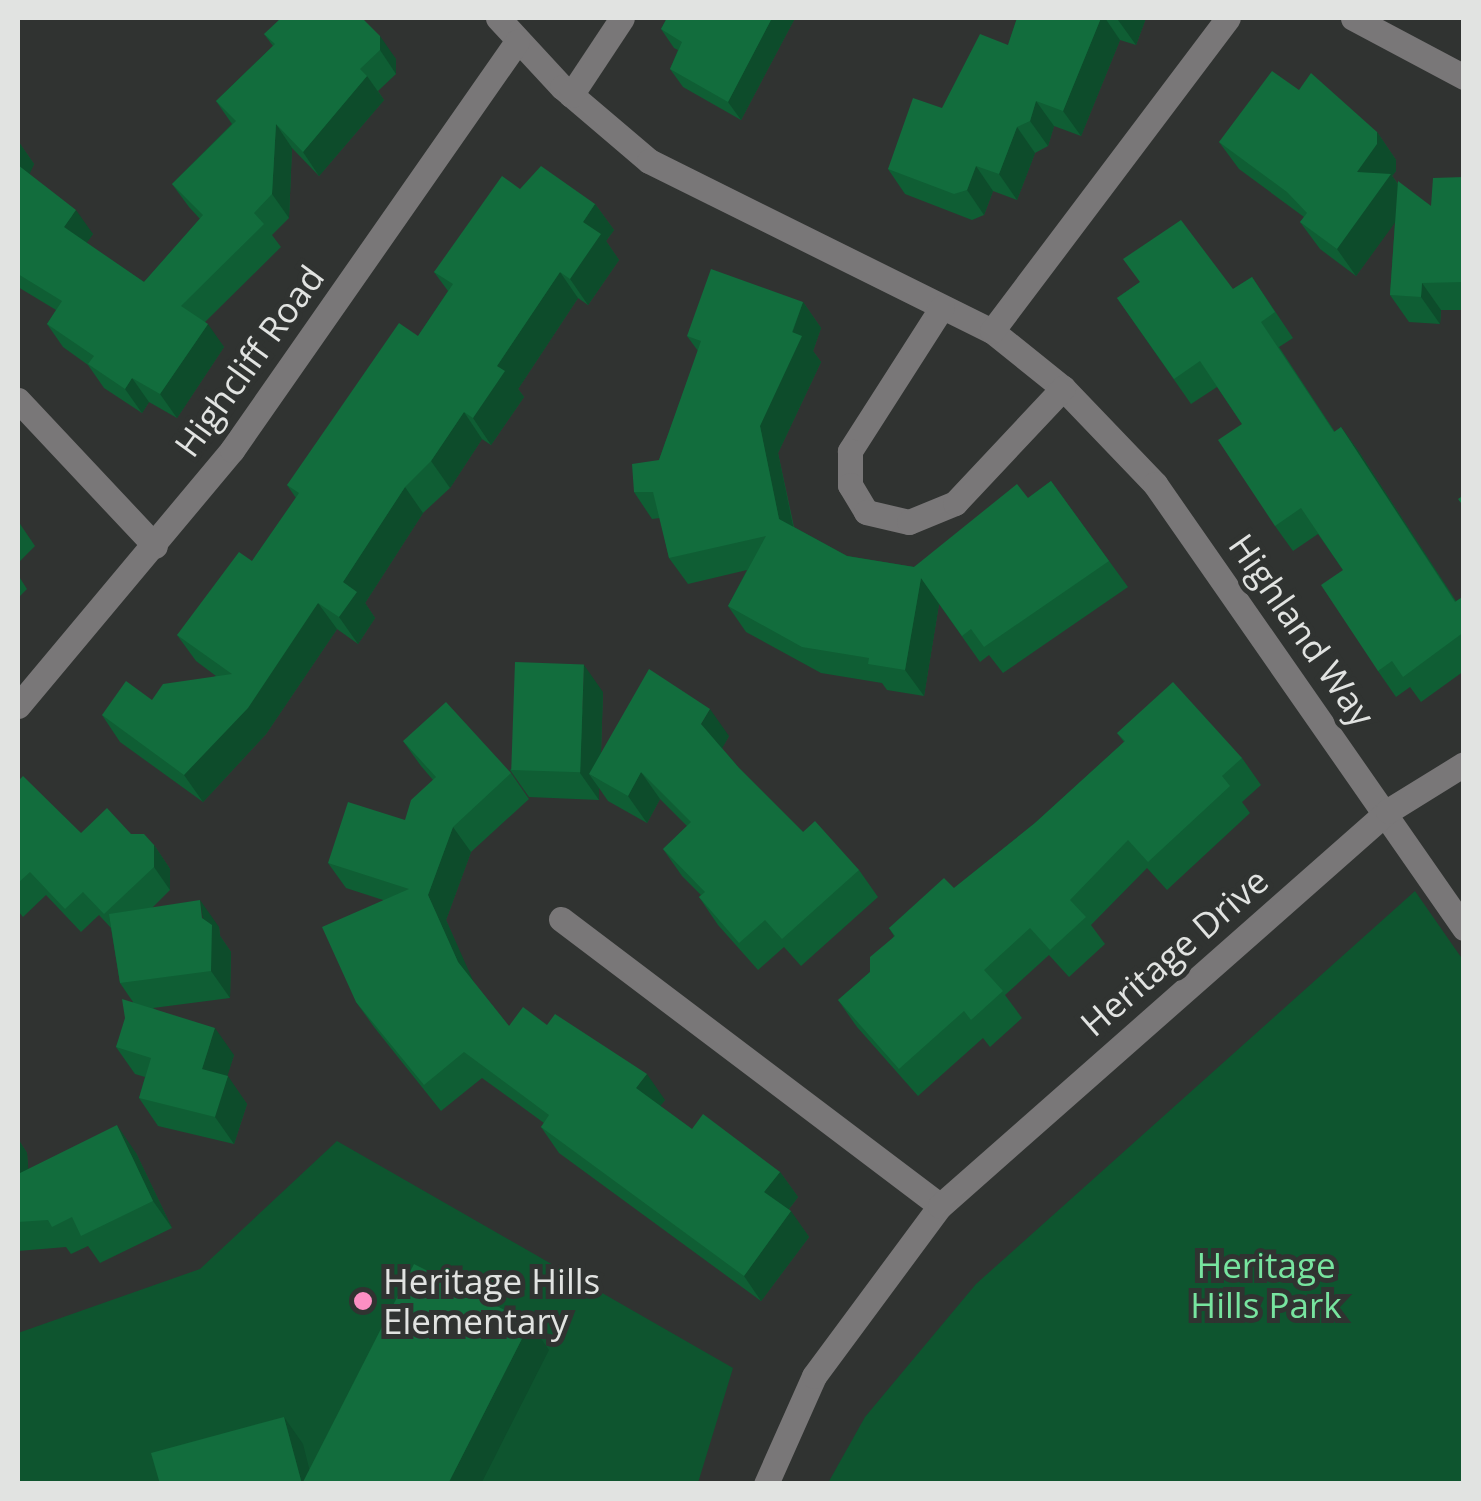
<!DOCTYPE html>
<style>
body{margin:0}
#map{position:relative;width:1481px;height:1501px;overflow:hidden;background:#303331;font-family:"Open Sans",sans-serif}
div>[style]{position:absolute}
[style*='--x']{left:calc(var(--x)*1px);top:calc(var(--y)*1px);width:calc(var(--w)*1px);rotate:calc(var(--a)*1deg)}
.green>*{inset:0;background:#0e552f}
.minor>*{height:25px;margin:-12.5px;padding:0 12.5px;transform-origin:12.5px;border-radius:12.5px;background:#797778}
.wall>*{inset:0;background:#0f5e34}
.shaded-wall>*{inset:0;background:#0d4c2b}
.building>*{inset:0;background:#126d3d;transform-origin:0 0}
.dots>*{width:28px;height:28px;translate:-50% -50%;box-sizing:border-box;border:5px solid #303331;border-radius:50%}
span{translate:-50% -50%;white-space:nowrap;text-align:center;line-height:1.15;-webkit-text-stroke:10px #303331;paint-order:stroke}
.street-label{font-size:35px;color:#e1e3e1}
.park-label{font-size:35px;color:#77e49f}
.poi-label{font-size:35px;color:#e1e3e1}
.left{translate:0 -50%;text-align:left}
.frame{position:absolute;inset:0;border:20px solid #e1e3e1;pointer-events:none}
</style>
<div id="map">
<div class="green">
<div style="clip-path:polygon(1415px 891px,1463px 960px,1463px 1483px,828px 1483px,865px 1417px,976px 1284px)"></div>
<div style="clip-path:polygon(337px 1141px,733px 1368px,698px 1483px,18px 1484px,18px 1333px,200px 1269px)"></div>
</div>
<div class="minor">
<div style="--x:498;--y:18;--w:94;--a:47.2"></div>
<div style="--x:562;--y:87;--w:114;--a:40.4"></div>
<div style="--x:649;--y:161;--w:383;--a:26.4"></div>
<div style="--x:992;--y:331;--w:91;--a:38.8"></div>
<div style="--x:1063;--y:388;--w:133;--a:46.2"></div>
<div style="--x:1155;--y:484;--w:541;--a:55.16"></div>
<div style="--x:1353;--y:18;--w:126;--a:28"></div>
<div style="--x:571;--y:95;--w:92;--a:-56.5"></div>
<div style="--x:942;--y:307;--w:171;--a:122.6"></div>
<div style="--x:850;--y:451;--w:34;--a:90"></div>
<div style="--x:850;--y:485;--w:31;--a:59"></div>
<div style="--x:866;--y:512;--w:44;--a:13.1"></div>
<div style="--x:909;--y:522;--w:50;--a:-22.4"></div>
<div style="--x:955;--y:503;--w:158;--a:-46.8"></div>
<div style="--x:992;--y:331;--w:392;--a:-53"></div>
<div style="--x:18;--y:400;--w:200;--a:46.8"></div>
<div style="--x:18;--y:706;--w:334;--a:-50.1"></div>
<div style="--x:232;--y:450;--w:498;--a:-55.1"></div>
<div style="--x:561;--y:919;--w:475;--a:37.1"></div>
<div style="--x:766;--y:1484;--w:118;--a:-66"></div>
<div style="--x:814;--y:1376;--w:212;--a:-53.5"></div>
<div style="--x:940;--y:1206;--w:597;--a:-41.4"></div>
<div style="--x:1388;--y:811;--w:89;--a:-31.7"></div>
</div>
<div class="wall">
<div style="clip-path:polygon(362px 18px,396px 59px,396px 74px,378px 91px,384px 100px,319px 176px,292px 148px,289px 218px,272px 235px,281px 247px,205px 322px,224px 347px,177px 418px,149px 402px,142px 413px,104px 388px,88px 365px,63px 347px,47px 324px,56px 310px,18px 287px,18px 141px,34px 164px,29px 174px,93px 234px,86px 243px,144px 282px,200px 219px,189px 207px,172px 184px,232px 124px,216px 101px,273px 46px,264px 34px)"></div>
<div style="clip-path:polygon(667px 18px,795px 18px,741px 120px,683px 87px,670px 69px,678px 50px,674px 48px,661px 29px)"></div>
<div style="clip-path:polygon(1017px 18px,1146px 18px,1136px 45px,1120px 40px,1081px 136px,1054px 126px,1048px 146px,1035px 153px,1017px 200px,993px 191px,984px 215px,972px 220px,905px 194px,888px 169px,942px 108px,1008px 45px)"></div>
<div style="clip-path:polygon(1299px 90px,1377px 132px,1396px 160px,1396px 171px,1392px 176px,1398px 184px,1431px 206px,1464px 177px,1464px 310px,1441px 310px,1440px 324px,1409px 322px,1390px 295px,1395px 222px,1356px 276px,1320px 249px,1300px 222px,1304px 217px,1239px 169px,1219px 142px)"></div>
<div style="clip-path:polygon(520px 189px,595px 204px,614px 230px,606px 241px,619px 260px,588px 305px,578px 298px,518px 389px,524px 397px,491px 445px,482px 439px,450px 488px,423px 513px,365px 603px,375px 618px,358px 644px,337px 629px,266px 734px,203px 802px,120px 742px,102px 715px,152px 700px,216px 676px,196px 661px,177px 635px,252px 561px,296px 498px,287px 485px,418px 336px,448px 291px,434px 272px)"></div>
<div style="clip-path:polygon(1252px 277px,1293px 338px,1279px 347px,1335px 432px,1341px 427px,1359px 452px,1456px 601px,1464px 596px,1464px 671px,1421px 702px,1410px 687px,1396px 697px,1378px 671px,1343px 570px,1318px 534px,1293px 551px,1275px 526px,1242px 424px,1217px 387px,1191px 404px,1117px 298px,1140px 282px,1233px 289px)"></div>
<div style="clip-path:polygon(803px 302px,821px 328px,813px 351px,821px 362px,778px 453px,794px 527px,847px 556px,914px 567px,1028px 498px,1051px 481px,1128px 587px,1003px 673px,989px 655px,980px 662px,939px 604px,924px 696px,887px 690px,882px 683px,821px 673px,746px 632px,728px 606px,747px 570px,688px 584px,669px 558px,660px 518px,652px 519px,634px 492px,659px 460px,698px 351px,687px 336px)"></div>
<div style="clip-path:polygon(18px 521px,35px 546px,18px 563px)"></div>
<div style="clip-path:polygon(18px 575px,27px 589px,18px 598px)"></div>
<div style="clip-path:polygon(603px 692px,601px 753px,729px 736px,722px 748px,739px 768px,803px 832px,859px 870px,878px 897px,801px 966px,784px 947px,758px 970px,718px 925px,699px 897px,701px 895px,682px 876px,663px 849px,687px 826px,660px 799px,647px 823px,608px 801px,599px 788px,599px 800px,529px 797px,510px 770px)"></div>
<div style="clip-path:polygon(1117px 733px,1242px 758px,1261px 785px,1242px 802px,1250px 813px,1167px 890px,1147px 868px,1091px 925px,1105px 944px,1069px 977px,1049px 955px,1005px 995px,1022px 1018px,990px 1047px,983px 1038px,918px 1096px,857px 1027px,838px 1000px,870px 972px,894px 936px,889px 928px,954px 888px,1035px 823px,1124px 742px)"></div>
<div style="clip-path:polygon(403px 741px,511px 773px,529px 799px,471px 852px,446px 920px,472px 980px,509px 1026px,547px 1025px,665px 1100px,660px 1106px,692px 1129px,780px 1172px,798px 1197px,789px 1209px,809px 1237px,761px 1301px,559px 1153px,541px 1127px,544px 1123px,482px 1078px,441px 1111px,374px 1027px,356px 1002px,383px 900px,346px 888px,328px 863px,405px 820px,433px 780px,421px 766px)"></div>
<div style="clip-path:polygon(18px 781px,81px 833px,131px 834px,154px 845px,170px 869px,170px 890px,152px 908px,219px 927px,220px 936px,231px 952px,230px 998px,153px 1008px,234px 1055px,227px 1076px,247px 1104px,234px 1144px,158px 1126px,139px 1098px,145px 1077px,135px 1074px,116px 1047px,133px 1002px,120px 983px,111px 928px,99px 915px,81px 932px,46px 895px,23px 917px,18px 911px)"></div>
<div style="clip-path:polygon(18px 1139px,27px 1153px,28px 1169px,136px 1153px,172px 1228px,100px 1263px,88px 1246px,71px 1254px,66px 1247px,18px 1251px)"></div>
</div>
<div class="shaded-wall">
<div style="clip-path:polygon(772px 18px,795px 18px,741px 120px,728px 102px)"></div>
<div style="clip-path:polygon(1101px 18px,1105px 18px,1120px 40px,1081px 136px,1063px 111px)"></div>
<div style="clip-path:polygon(1119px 18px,1146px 18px,1136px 45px,1118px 20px)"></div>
<div style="clip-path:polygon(380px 36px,396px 59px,396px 74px,380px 50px)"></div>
<div style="clip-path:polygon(367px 76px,384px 100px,319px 176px,303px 152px)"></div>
<div style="clip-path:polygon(1036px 101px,1054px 126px,1048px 146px,1030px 121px)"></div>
<div style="clip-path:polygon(276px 124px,292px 148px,289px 218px,272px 194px)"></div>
<div style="clip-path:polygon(1017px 127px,1035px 153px,1017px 200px,999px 174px)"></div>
<div style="clip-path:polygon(1377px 132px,1396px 160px,1396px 171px,1392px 176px,1410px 202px,1356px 276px,1337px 249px,1357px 172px)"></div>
<div style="clip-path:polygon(18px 141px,34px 164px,26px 182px,18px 171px)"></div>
<div style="clip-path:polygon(976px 166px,993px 191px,984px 215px,967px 190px)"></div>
<div style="clip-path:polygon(595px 204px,614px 230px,606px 241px,619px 260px,588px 305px,570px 279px,583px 222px)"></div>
<div style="clip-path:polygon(76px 210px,93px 234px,81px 251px,64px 227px)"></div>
<div style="clip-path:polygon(560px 272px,578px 298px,518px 389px,524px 397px,491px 445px,473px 418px,497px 366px)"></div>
<div style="clip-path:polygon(1422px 283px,1441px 310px,1440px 324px,1421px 297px)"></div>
<div style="clip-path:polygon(803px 302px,821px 328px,813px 351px,821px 362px,778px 453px,797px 545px,779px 519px,760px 426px)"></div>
<div style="clip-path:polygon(208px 324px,224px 347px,177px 418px,160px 394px)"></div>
<div style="clip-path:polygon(132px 378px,149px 402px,142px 413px,125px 389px)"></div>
<div style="clip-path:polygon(464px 412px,482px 439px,450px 488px,431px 461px)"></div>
<div style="clip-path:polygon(1341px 427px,1359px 452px,1464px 614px)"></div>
<div style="clip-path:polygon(405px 487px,423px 513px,365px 603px,375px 618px,358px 644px,339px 617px,343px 582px)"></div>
<div style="clip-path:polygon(921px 578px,939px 604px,924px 696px,905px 670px)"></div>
<div style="clip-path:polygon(318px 603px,337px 629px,266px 734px,203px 802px,184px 775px)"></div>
<div style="clip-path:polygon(584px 665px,603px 692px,600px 780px,589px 774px,599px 788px,599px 800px,580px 773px)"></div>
<div style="clip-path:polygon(710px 709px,729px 736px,720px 752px,701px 724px)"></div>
<div style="clip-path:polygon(641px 772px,660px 799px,647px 823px,628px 796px)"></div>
<div style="clip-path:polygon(453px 827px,471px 852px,446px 920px,476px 987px,458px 962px,428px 895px)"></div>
<div style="clip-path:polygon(154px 845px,170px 869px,170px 890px,154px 867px)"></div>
<div style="clip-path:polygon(200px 900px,219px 927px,220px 936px,231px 952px,230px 998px,211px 971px)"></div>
<div style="clip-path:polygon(215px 1028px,234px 1055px,223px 1090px,228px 1076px,247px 1104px,234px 1144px,215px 1117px,202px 1069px)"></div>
<div style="clip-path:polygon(647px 1074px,665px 1100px,654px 1114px,636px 1088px)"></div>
<div style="clip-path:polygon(117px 1125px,136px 1153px,172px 1228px,153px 1201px)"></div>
<div style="clip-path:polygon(18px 1139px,27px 1153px,31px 1204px,18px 1184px)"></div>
<div style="clip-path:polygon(780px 1172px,798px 1197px,782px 1218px,764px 1192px)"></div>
<div style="clip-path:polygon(791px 1211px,809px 1237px,761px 1301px,744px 1276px)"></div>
<div style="clip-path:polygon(530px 1323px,549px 1350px,481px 1484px,448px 1484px)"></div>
<div style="clip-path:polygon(284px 1417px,303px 1444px,313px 1484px,302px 1484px)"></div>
</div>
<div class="building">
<div style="clip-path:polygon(281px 18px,362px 18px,380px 36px,380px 50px,360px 69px,367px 76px,303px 152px,276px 124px,272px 194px,254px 213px,264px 224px,181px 306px,208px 324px,160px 394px,132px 378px,125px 389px,88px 364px,94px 356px,47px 324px,62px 301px,18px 274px,18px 165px,76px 210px,64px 227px,144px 282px,203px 215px,172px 184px,236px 121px,216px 101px,275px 44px,264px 34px)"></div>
<div style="clip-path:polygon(667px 18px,772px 18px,728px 102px,670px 69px,682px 42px,661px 29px)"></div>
<div style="clip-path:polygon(1017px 18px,1101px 18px,1063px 111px,1036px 101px,1030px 121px,1017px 127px,999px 174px,976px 166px,967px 190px,954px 194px,888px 169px,913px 98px,942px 108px,980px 34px,1008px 45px)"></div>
<div style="clip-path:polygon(1272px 71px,1299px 90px,1311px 73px,1377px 132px,1377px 144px,1357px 172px,1391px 174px,1337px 249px,1300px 222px,1307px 213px,1287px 192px,1219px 142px)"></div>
<div style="clip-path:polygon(541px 166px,595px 204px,583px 222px,601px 234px,570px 279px,560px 272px,497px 366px,505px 371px,473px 418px,464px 412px,431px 461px,405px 487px,343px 582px,357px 592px,339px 617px,318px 603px,248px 708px,184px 775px,102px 715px,126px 681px,152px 700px,163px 684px,232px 674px,177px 635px,239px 552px,252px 561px,299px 493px,287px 485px,399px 323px,418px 336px,453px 284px,434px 272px,502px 176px,520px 189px)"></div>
<div style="clip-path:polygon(1464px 177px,1464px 282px,1422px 283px,1421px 297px,1390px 295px,1398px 181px,1431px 206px,1433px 178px)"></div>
<div style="clip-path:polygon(1181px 220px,1233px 289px,1252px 277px,1275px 312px,1261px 322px,1334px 432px,1341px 427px,1455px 602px,1464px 596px,1464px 632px,1403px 677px,1392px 661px,1378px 671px,1321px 585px,1343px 570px,1301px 508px,1275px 526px,1218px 440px,1242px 424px,1200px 361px,1174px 379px,1117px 298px,1140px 282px,1123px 259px)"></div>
<div style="clip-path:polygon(711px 269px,803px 302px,792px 332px,802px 336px,760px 426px,779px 519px,847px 556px,914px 567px,1017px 484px,1028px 498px,1051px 481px,1109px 561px,984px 647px,971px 629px,962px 636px,921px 578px,905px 670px,868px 664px,869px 658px,802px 647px,728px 606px,766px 536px,669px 558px,653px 492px,634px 492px,632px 464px,659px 460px,701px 341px,687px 336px)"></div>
<div style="clip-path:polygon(1464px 495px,1464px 507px,1458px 499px)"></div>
<div style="left:515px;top:662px;width:69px;height:108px;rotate:2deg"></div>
<div style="clip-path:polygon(649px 669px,710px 709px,701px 724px,739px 768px,803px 832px,815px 821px,859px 870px,782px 939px,765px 920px,739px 943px,699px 897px,705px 892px,663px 849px,691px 822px,641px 772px,628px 796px,589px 774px)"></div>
<div style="clip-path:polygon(1173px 682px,1242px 758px,1222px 776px,1230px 786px,1148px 862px,1128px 840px,1070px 900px,1086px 917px,1050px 950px,1030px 928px,984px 970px,1003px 991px,971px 1020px,964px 1011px,899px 1069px,838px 1000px,870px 972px,870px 957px,895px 936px,889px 928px,944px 878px,954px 888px,1035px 823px,1125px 741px,1117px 733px)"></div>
<div style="clip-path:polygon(446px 702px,511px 773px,453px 827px,428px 895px,458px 962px,509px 1026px,523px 1007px,547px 1025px,555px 1014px,647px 1074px,636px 1088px,692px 1129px,703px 1114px,780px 1172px,764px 1192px,791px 1211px,744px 1276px,541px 1127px,549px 1115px,464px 1052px,424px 1085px,356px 1002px,322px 927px,409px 889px,328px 863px,348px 802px,405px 820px,411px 800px,436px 777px,403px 741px)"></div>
<div style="clip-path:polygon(23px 776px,81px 833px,107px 808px,131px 834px,144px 834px,154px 845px,154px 867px,104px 914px,83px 892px,65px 909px,30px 872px,18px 883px,18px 781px)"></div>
<div style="clip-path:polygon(200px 900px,202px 918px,212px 925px,211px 971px,120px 983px,109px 914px)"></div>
<div style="clip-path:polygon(122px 999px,215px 1028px,202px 1069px,228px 1076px,215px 1117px,139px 1098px,151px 1058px,116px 1047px,125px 1018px)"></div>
<div style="clip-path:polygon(117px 1125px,153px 1201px,81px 1236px,72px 1217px,52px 1227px,48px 1220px,18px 1222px,18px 1174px)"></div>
<div style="clip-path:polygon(414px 1264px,530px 1323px,448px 1484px,302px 1484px)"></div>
<div style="clip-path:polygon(284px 1417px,302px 1484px,160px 1484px,151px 1453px)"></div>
</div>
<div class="dots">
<div style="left:363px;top:1301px;background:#fc8fc3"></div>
</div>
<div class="street-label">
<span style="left:249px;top:361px;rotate:-54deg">Highcliff Road</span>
<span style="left:1302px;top:630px;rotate:55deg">Highland Way</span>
<span style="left:1174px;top:952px;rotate:-41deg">Heritage Drive</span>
</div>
<div class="park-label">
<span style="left:1266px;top:1285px">Heritage<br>Hills Park</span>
</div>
<div class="poi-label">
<span class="left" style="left:383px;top:1301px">Heritage Hills<br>Elementary</span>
</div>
<div class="frame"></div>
</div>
